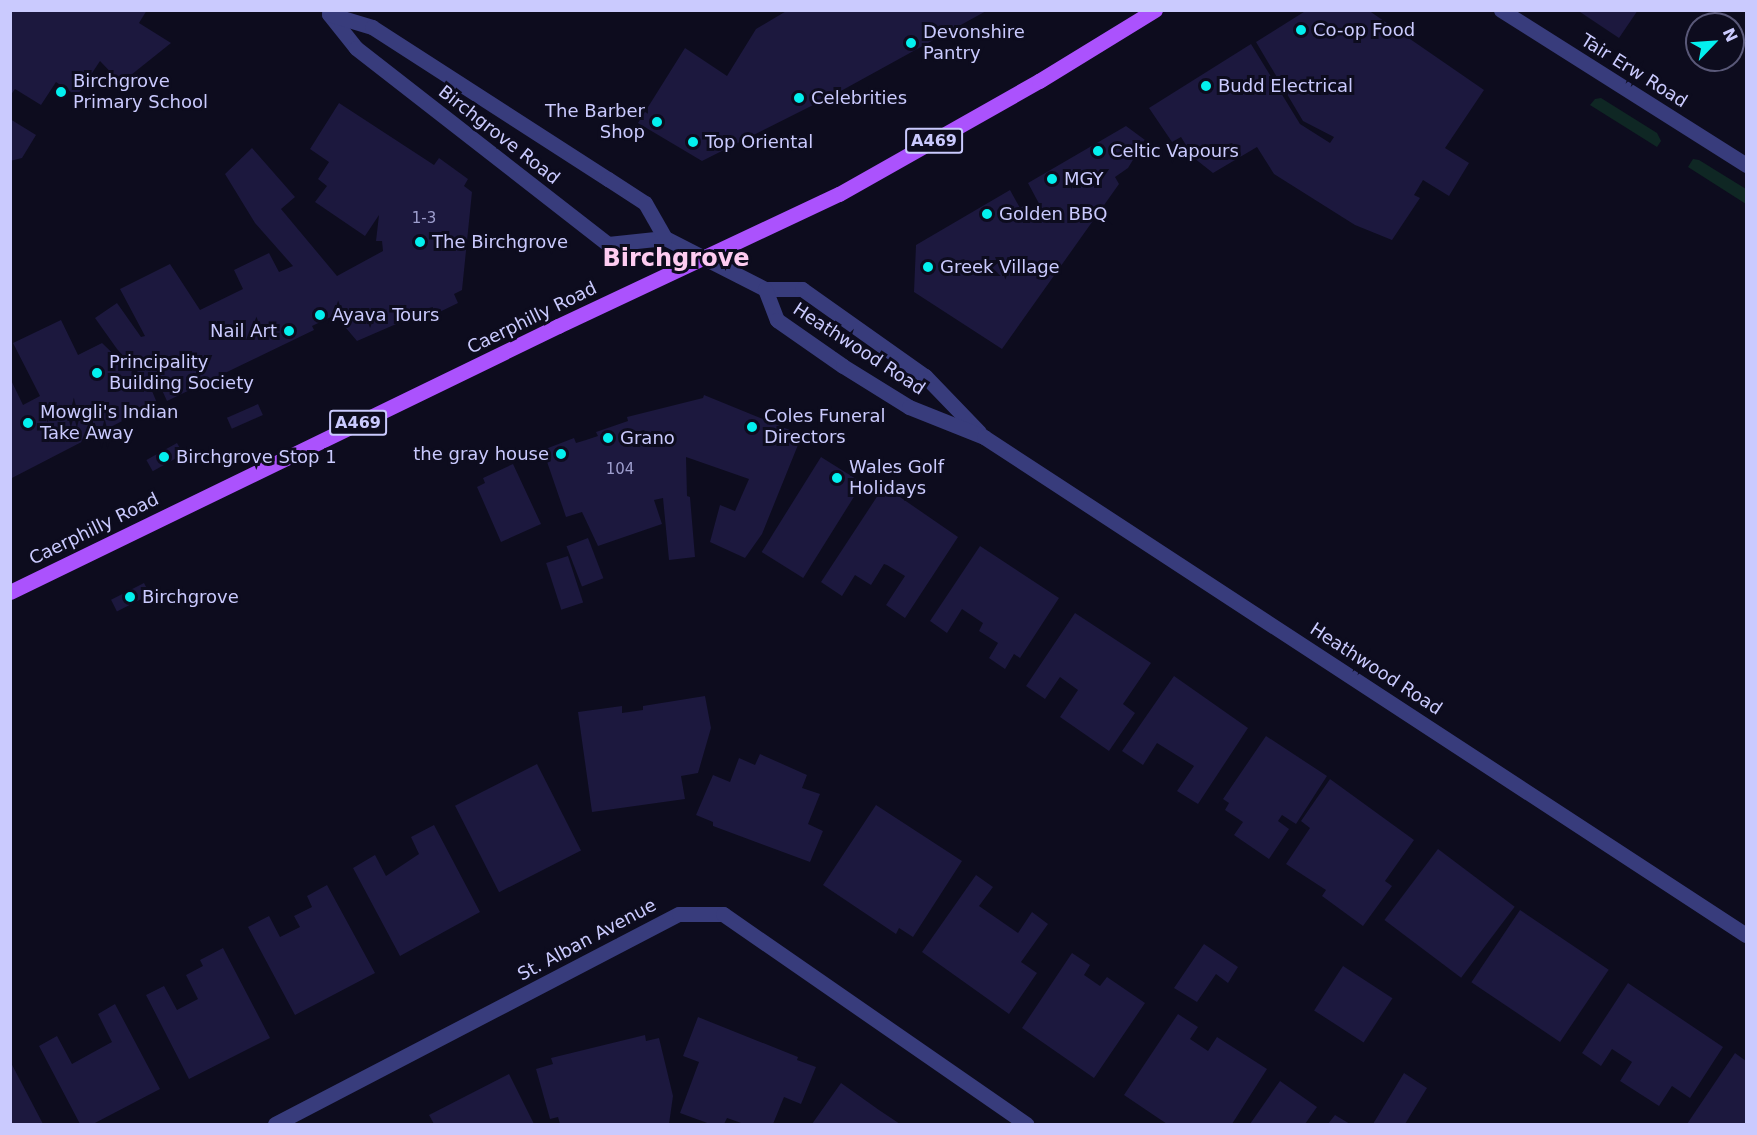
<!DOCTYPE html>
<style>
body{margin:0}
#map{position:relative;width:1757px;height:1135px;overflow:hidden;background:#0d0c1e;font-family:"DejaVu Sans",sans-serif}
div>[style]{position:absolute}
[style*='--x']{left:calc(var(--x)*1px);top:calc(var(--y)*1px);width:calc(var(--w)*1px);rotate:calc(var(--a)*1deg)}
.green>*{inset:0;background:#0f2724}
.building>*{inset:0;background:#1c183e;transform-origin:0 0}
.minor>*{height:15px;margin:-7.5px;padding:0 7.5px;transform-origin:7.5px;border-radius:7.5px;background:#383c7c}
.major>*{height:15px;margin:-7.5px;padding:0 7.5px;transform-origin:7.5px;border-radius:7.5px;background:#ab52fd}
.dots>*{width:16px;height:16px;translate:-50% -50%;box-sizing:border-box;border:3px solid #0d0c1e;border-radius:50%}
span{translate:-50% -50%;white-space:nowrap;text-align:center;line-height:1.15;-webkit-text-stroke:6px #0d0c1e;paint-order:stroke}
.number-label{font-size:15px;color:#9e9ece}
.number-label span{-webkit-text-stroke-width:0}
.shield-label span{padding:2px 4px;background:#0d0c1e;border:2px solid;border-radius:4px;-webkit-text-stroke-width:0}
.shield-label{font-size:16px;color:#cacafe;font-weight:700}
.poi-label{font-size:18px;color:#cacafe}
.left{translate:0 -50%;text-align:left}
.right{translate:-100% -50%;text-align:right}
.street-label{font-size:18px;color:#cacafe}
.district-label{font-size:24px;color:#feccf1;font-weight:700}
.frame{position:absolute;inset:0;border:12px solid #cacafe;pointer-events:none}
.north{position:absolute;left:1685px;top:12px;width:60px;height:60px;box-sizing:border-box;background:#0d0c1e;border:2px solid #595878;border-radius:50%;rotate:65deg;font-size:16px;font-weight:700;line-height:24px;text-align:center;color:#cacafe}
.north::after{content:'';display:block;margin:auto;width:21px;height:27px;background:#03f0ef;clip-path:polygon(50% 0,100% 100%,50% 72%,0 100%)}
</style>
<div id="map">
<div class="green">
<div style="clip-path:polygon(1601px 98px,1657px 133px,1661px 141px,1657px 147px,1590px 105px,1595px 99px)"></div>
<div style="clip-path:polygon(1693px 159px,1699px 160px,1746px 189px,1746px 204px,1688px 167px)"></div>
</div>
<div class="building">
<div style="clip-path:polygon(10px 10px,147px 10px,139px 23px,171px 43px,121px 83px,100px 61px,77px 96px,56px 82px,41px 105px,15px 89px,10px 96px)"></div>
<div style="clip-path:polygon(788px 10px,988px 10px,839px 92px,702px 161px,638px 123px,685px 48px,727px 76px,756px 29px)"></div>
<div style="clip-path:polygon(1307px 10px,1368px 10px,1484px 90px,1445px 148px,1469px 163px,1449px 196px,1423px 180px,1414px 195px,1420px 198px,1392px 240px,1355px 225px,1274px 174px,1257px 147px,1213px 173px,1194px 158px,1181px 137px,1172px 142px,1149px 108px,1251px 44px,1300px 124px,1330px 143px,1334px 137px,1303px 121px,1256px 42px)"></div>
<div style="clip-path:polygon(1577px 10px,1638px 10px,1619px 38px)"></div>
<div style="clip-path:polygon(339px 103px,434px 165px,439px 158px,468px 179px,464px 186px,472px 192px,462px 290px,454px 294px,458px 303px,421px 321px,417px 315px,357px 341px,335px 315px,312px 326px,314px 330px,167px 401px,156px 377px,147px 382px,117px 349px,95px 318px,117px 303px,141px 337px,145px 336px,120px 289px,170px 264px,200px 310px,243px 289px,234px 270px,269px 253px,279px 272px,293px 266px,255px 223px,225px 174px,252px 148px,295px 197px,281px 209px,337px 276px,383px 251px,382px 241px,376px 241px,379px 215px,365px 236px,315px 202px,327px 186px,318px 179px,329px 162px,310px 149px)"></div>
<div style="clip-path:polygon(10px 119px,36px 135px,22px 158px,10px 161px)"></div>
<div style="clip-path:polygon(1126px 126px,1145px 140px,1128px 168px,1115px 177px,1119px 184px,1002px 349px,914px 292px,916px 245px,1010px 190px,1020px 208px,1027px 204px,1036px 218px,1044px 213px,1028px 183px)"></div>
<div style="clip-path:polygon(61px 320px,78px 355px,102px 343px,152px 391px,157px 403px,10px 479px,10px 378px,23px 405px,40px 396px,13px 343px)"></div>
<div style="clip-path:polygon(704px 395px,802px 435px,762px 534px,745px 558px,710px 542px,720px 505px,735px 511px,749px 479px,686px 457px,687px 496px,690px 497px,695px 557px,669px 560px,663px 498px,654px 500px,662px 524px,598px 546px,582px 512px,566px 517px,543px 450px,574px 438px,576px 443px,586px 440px,598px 436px,596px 432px,628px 421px,627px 417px,703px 398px)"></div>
<div style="left:258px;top:404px;width:12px;height:34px;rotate:66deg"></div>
<div style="left:177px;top:443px;width:13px;height:35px;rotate:61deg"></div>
<div style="left:821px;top:457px;width:49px;height:112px;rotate:32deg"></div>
<div style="clip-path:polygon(513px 464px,541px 524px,501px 542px,477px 487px,485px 483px,483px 478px)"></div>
<div style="clip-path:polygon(884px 486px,958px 537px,905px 618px,886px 605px,905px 576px,887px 565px,884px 564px,871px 585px,855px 575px,842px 596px,821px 582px)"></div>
<div style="left:588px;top:538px;width:43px;height:23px;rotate:69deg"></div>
<div style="clip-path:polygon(980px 546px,1059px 598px,1020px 658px,1014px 654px,1005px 669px,989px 658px,998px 643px,979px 631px,983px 623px,962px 609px,947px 633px,930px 621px)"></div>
<div style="left:568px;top:556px;width:49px;height:23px;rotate:72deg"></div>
<div style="left:144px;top:583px;width:13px;height:37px;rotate:63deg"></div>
<div style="clip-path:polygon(1075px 613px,1151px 663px,1123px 704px,1135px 713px,1109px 751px,1060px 717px,1078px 690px,1060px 677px,1045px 699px,1026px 686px)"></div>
<div style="clip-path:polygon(1174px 676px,1248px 728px,1198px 804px,1177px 791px,1194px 766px,1157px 743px,1143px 765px,1122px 751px)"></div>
<div style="clip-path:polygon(705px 696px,711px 728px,698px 773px,681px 776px,685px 799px,592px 812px,578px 712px,622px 706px,622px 713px,643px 710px,643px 706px)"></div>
<div style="clip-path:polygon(1266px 736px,1327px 776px,1296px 824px,1282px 815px,1278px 821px,1289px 829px,1269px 859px,1234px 835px,1243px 822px,1225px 810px,1229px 803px,1223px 799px)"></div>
<div style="clip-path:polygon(760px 754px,807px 775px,802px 788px,820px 794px,808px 824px,823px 831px,810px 862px,713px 826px,713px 822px,696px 815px,713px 775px,730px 782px,739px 758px,755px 765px)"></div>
<div style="left:537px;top:764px;width:97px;height:92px;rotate:63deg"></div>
<div style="clip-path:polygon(1330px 779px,1414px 840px,1385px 881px,1392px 886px,1363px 926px,1322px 896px,1326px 890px,1286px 864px,1310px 828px,1301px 821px)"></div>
<div style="clip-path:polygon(876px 805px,962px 861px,913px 937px,899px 928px,896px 934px,823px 885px)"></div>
<div style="clip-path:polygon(434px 825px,480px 912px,400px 956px,353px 868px,375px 855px,386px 876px,419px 854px,411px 837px)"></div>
<div style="left:1438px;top:849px;width:96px;height:89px;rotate:37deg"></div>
<div style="clip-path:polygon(976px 875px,993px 887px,979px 906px,1018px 933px,1032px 912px,1048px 924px,1021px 962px,1037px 973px,1009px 1014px,922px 952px)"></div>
<div style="clip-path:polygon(327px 885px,375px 973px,295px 1015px,248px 927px,269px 916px,280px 937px,300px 927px,294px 916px,312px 907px,307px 896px)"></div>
<div style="left:1520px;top:910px;width:107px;height:87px;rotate:34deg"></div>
<div style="clip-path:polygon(1204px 944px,1238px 967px,1228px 983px,1216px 974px,1197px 1002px,1174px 988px)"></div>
<div style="clip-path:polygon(223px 948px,270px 1038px,189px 1079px,146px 995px,164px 986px,177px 1010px,198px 999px,186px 975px,203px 966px,200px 960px)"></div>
<div style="clip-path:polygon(1072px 953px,1090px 965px,1084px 975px,1100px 986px,1107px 977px,1145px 1003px,1094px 1078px,1022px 1028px)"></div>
<div style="left:1343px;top:966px;width:59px;height:53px;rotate:33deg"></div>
<div style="clip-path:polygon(1628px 983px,1723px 1047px,1690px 1098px,1672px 1086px,1659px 1106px,1620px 1081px,1632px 1062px,1612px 1049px,1601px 1066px,1582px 1053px)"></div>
<div style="clip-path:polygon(115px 1004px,160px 1089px,93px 1124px,80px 1124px,39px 1046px,57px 1036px,72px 1064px,90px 1054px,112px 1042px,98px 1014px)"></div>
<div style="clip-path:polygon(1178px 1014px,1198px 1027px,1190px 1039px,1208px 1051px,1217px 1037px,1267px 1069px,1232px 1124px,1167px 1124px,1124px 1095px)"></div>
<div style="clip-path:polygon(698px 1017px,798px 1057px,797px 1060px,816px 1067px,801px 1104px,784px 1097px,773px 1124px,744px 1124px,727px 1118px,724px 1124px,710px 1124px,680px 1113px,699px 1062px,683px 1056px)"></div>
<div style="clip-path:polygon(645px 1035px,646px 1041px,659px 1038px,673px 1096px,669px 1124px,560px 1124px,558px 1117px,550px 1119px,536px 1069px,553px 1064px,551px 1058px)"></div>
<div style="clip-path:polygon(1735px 1053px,1746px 1061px,1746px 1124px,1687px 1124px)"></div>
<div style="clip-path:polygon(10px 1061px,43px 1124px,10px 1124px)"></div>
<div style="clip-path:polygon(1404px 1073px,1427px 1088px,1405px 1124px,1373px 1124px)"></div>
<div style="clip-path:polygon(509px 1074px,534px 1124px,434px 1124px,429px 1115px)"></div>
<div style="clip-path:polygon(1280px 1081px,1317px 1107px,1305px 1124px,1250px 1124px)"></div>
<div style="clip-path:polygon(841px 1083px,879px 1110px,900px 1124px,812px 1124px)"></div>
<div style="clip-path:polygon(1335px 1115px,1350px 1124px,1328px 1124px)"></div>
</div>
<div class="minor">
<div style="--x:1501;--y:10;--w:290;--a:32.3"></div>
<div style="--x:329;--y:14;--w:43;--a:51.5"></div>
<div style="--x:356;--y:48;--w:319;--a:37.9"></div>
<div style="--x:608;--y:244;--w:57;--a:-6"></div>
<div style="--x:665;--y:238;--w:112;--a:27"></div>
<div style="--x:765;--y:289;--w:37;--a:0"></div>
<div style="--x:802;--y:289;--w:151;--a:35.3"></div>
<div style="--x:925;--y:376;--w:78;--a:46"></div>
<div style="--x:329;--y:14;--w:45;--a:16.8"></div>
<div style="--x:372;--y:27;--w:281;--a:32.8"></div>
<div style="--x:608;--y:179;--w:44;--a:33"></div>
<div style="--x:645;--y:203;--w:40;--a:60.3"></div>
<div style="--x:765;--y:289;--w:33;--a:69"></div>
<div style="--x:777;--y:320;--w:80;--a:34.9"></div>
<div style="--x:843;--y:366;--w:78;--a:31.8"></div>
<div style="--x:909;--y:407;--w:81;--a:21.8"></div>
<div style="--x:984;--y:437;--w:910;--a:33.17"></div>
<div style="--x:275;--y:1124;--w:455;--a:-27.5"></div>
<div style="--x:679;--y:914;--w:44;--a:0"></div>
<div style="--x:723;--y:914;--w:369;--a:34.7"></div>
</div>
<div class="major">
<div style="--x:10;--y:592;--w:609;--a:-25.89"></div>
<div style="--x:558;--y:326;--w:310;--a:-25.2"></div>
<div style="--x:839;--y:194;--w:230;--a:-29.5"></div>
<div style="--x:1039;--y:81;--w:136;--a:-31.5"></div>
</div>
<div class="dots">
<div style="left:1301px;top:30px;background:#03f0ef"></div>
<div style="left:911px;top:43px;background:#03f0ef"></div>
<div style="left:1206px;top:86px;background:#03f0ef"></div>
<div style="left:61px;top:92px;background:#03f0ef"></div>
<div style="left:799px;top:98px;background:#03f0ef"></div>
<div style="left:657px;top:122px;background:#03f0ef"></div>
<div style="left:693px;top:142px;background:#03f0ef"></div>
<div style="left:1098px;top:151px;background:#03f0ef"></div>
<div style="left:1052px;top:179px;background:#03f0ef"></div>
<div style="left:987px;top:214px;background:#03f0ef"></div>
<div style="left:420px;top:242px;background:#03f0ef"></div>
<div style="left:928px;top:267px;background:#03f0ef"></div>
<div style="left:320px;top:315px;background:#03f0ef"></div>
<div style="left:289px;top:331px;background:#03f0ef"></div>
<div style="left:97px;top:373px;background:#03f0ef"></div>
<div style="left:28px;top:423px;background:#03f0ef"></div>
<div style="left:752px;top:427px;background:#03f0ef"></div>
<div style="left:608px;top:438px;background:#03f0ef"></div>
<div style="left:561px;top:454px;background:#03f0ef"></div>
<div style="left:164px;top:457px;background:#03f0ef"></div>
<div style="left:837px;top:478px;background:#03f0ef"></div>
<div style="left:130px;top:597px;background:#03f0ef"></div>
</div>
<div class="number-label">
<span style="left:424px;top:219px">1-3</span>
<span style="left:620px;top:470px">104</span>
</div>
<div class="shield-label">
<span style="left:934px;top:141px">A469</span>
<span style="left:358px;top:423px">A469</span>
</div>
<div class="poi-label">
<span class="left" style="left:1313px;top:30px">Co-op Food</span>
<span class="left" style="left:923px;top:43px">Devonshire<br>Pantry</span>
<span class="left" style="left:73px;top:92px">Birchgrove<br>Primary School</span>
<span class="left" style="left:1218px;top:86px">Budd Electrical</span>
<span class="left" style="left:811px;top:98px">Celebrities</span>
<span class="right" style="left:645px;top:122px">The Barber<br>Shop</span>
<span class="left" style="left:705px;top:142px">Top Oriental</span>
<span class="left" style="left:1110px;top:151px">Celtic Vapours</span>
<span class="left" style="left:1064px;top:179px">MGY</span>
<span class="left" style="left:999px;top:214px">Golden BBQ</span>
<span class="left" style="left:432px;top:242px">The Birchgrove</span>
<span class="left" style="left:940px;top:267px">Greek Village</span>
<span class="left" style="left:332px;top:315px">Ayava Tours</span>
<span class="right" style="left:277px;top:331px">Nail Art</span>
<span class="left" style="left:109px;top:373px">Principality<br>Building Society</span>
<span class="left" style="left:40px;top:423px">Mowgli's Indian<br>Take Away</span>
<span class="left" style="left:764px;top:427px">Coles Funeral<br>Directors</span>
<span class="left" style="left:620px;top:438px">Grano</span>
<span class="right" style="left:549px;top:454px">the gray house</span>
<span class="left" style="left:176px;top:457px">Birchgrove Stop 1</span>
<span class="left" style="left:849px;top:478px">Wales Golf<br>Holidays</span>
<span class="left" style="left:142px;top:597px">Birchgrove</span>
</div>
<div class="street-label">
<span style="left:1634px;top:71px;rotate:32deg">Tair Erw Road</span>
<span style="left:499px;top:135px;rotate:38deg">Birchgrove Road</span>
<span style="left:532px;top:318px;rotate:-26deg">Caerphilly Road</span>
<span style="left:859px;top:349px;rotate:33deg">Heathwood Road</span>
<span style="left:94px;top:529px;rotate:-26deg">Caerphilly Road</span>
<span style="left:1376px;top:669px;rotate:33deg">Heathwood Road</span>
<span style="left:587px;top:940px;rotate:-28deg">St. Alban Avenue</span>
</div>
<div class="district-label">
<span style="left:676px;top:259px">Birchgrove</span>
</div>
<div class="frame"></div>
<div class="north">N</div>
</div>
